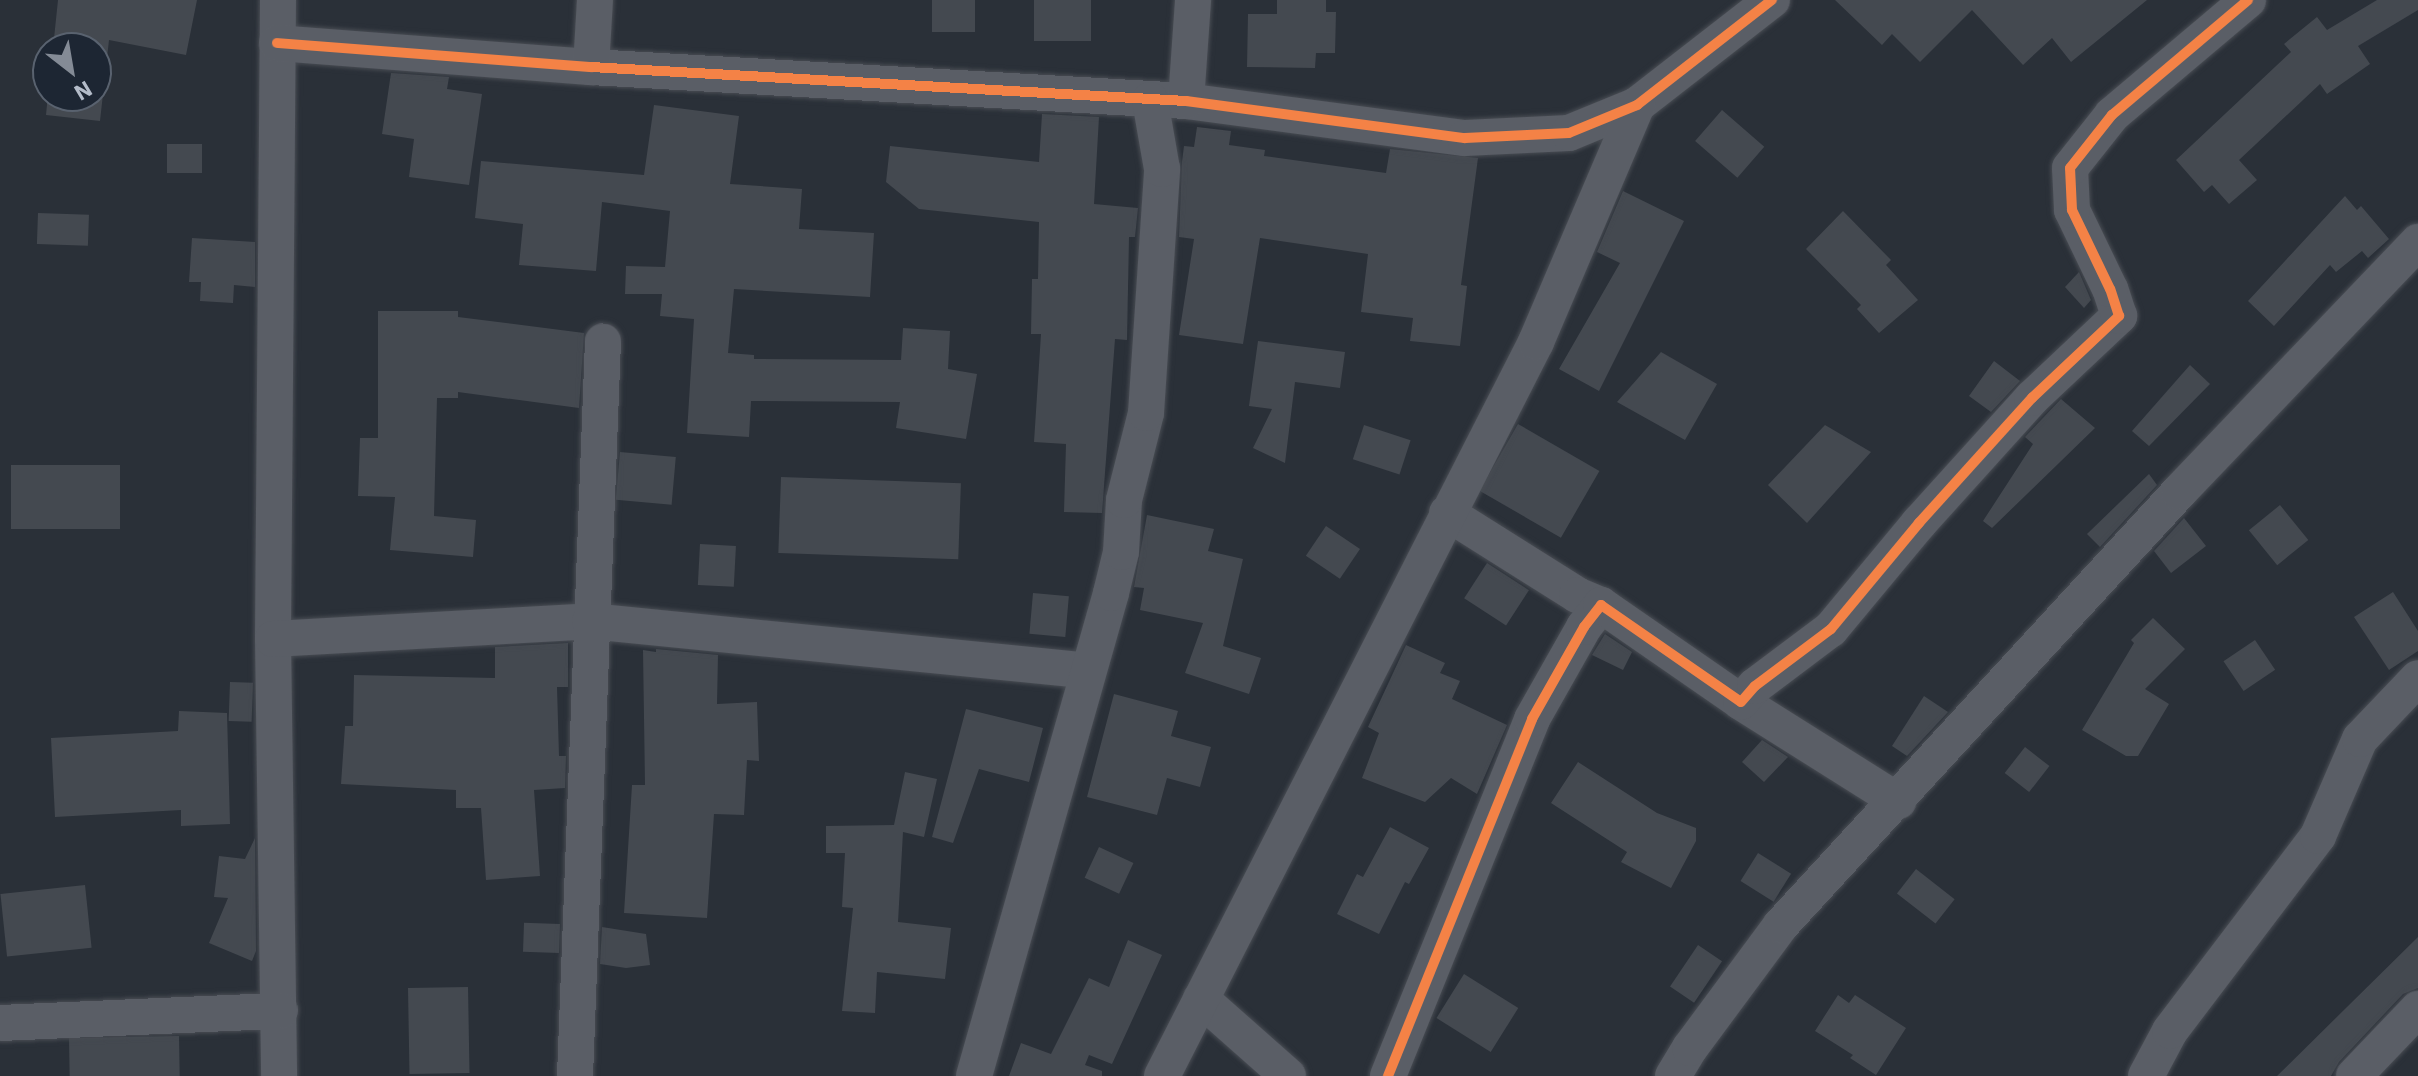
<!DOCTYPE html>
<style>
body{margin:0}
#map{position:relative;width:2418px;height:1076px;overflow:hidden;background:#2a3038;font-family:"IBM Plex Sans",sans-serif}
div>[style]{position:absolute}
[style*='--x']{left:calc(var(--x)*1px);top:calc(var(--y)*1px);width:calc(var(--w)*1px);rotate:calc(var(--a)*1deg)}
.building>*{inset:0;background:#444950;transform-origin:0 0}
.roads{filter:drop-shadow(0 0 2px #484c53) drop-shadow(0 0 2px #484c53)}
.street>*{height:36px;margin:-18px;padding:0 18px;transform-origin:18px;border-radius:18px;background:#5a5e66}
.cycleway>*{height:10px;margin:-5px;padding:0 5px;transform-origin:5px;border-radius:5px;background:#f48246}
span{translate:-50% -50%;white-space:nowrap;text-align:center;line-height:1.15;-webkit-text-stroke:6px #1d2633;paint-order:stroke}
.north{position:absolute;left:32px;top:32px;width:80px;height:80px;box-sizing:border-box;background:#1d2633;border:2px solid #59626f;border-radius:50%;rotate:149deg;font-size:22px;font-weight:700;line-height:32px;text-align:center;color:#b4bcc9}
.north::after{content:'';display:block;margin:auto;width:28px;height:36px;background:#848b96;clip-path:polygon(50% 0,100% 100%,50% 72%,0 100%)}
</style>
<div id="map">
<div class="building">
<div style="clip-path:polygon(58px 0,197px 0,186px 55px,109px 40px,100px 121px,46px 115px,48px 94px,96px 96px,96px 48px,53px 48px)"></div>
<div style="left:932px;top:0;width:43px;height:32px"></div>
<div style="left:1034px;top:0;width:57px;height:41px"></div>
<div style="clip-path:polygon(1277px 0,1326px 0,1326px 12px,1336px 12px,1335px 53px,1316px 53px,1315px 68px,1247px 67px,1248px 14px,1277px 14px)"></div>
<div style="clip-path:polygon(1835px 0,2147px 0,2071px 62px,2052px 38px,2023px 65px,1972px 10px,1920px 62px,1892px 34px,1882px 45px)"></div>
<div style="clip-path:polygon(2377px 0,2418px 0,2418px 10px,2358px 46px,2370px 64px,2327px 94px,2320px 84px,2239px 160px,2257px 180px,2229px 204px,2212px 185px,2204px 192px,2176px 160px,2291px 52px,2284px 44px,2317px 17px,2327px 30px)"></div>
<div style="clip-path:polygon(391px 73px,449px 77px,447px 89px,482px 94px,469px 185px,409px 177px,414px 139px,382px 134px)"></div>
<div style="clip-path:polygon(654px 105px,739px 116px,730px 184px,802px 189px,799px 229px,874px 233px,870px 297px,734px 289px,728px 353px,754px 355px,754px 359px,901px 360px,903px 328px,950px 331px,948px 369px,977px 374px,966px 439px,896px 428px,900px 402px,751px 401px,749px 437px,687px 433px,694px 319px,660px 316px,662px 294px,625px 294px,626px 266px,665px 267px,670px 211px,602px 202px,596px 271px,519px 265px,523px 224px,475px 218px,481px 161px,644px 175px)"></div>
<div style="left:1722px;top:110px;width:56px;height:41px;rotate:41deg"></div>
<div style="clip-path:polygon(1042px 114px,1099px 117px,1094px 204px,1138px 208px,1135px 237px,1129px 237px,1127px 340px,1115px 339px,1102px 513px,1064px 512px,1066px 444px,1034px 442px,1041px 334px,1031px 334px,1032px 279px,1038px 279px,1039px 222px,919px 209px,886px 182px,890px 146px,1039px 162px)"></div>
<div style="clip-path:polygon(1197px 127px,1231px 131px,1229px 145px,1265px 150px,1264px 156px,1386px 173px,1390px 149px,1478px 158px,1461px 285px,1467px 286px,1460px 346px,1410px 341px,1413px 318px,1361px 312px,1368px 254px,1260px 238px,1243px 344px,1179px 335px,1194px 239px,1179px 237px,1182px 162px,1184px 146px,1194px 147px)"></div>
<div style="left:202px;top:144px;width:29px;height:35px;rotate:90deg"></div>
<div style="clip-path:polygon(1623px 191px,1684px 221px,1599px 391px,1559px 369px,1620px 263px,1597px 252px)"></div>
<div style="clip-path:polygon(2345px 196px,2357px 210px,2361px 206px,2389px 239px,2368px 258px,2362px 251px,2336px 272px,2330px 265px,2274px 326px,2248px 301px)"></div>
<div style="clip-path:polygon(1843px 211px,1891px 260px,1886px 265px,1918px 300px,1879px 333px,1857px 309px,1861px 305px,1806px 249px)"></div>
<div style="left:38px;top:213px;width:51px;height:31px;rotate:2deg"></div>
<div style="clip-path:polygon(192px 238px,255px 242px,255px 287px,234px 285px,233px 303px,200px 301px,201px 282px,189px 282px)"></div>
<div style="clip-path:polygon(2079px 272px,2091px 300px,2084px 308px,2065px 287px)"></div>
<div style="clip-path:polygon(378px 311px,458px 311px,458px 317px,584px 333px,579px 408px,458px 392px,458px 398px,437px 398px,434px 516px,476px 520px,473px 557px,390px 550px,395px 497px,358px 496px,360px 438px,378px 438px)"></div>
<div style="clip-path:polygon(1258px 341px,1345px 352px,1340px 388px,1295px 382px,1285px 463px,1253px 448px,1272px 409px,1249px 406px)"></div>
<div style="clip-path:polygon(1661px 352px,1717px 384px,1685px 440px,1617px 402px)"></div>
<div style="clip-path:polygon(1994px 361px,2020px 381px,1991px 412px,1969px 396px)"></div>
<div style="clip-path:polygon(2190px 365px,2210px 384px,2149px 446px,2132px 431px)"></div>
<div style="clip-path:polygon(2061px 399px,2095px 428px,1992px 528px,1983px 521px,2033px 444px,2025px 437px)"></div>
<div style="left:1518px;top:424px;width:94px;height:77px;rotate:30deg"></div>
<div style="left:1364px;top:425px;width:49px;height:36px;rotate:18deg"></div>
<div style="clip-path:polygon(1825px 425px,1871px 452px,1807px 523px,1768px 485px)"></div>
<div style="left:620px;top:452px;width:56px;height:48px;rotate:5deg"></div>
<div style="left:11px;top:465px;width:109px;height:64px"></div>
<div style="clip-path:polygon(2149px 474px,2157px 485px,2100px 547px,2087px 534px)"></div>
<div style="left:781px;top:477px;width:180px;height:76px;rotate:2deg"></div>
<div style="left:2280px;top:505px;width:45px;height:40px;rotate:51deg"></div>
<div style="clip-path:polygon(1147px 515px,1214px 529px,1208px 551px,1243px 559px,1223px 646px,1261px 658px,1249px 694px,1185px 673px,1203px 623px,1140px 610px,1144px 588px,1134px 587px)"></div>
<div style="clip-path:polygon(2184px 518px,2206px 546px,2171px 573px,2154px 551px)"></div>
<div style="left:1326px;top:526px;width:41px;height:36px;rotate:34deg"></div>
<div style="left:700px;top:544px;width:36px;height:41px;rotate:3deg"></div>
<div style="left:1487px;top:563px;width:50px;height:42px;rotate:33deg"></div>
<div style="clip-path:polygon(2393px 592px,2418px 631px,2418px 651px,2389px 670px,2354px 617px)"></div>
<div style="left:1033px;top:593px;width:36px;height:41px;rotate:5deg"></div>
<div style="clip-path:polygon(2153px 618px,2185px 649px,2145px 689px,2169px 704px,2138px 756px,2126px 756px,2082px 730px,2134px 643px,2131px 640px)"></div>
<div style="clip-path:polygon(1605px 634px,1632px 652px,1623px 670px,1592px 655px)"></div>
<div style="left:2255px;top:640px;width:36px;height:38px;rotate:56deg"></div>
<div style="clip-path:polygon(568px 643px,568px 687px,557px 687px,559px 756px,566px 756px,565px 788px,534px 790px,540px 876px,486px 880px,481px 808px,456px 808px,456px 790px,341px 784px,345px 726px,353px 726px,354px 675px,495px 678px,495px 647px)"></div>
<div style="clip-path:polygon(1406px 645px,1445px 663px,1440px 673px,1460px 681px,1452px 699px,1507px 725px,1477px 794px,1451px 778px,1425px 802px,1362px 778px,1379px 733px,1368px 727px)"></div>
<div style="clip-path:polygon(656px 649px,718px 655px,717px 704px,757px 702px,759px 761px,747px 760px,744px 815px,714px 814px,707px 918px,624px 913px,632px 785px,645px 785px,643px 650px,656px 652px)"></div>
<div style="left:230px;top:682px;width:23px;height:39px;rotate:2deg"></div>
<div style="clip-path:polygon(1114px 694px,1178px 711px,1171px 736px,1211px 747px,1200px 787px,1167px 778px,1157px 815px,1087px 797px)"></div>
<div style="clip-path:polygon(1924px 696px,1948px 712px,1907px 756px,1892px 746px)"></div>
<div style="clip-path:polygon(966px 709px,1043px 728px,1029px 782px,979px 769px,953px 843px,932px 837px)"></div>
<div style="clip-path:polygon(179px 711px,227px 713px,230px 824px,181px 826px,181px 810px,55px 817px,51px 738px,178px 731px)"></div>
<div style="clip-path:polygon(1762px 740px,1788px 757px,1764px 782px,1742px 762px)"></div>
<div style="left:2025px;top:747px;width:31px;height:33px;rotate:38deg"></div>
<div style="clip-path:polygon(1578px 762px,1657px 813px,1696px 828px,1696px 841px,1671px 888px,1621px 862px,1627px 852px,1551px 803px)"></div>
<div style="clip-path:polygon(905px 772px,937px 779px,924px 837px,903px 832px,898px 922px,951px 928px,945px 979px,877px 972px,875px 1013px,842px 1011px,853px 908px,842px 907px,845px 853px,826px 853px,826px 826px,894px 825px)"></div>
<div style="clip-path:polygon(1390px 827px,1429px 848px,1409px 884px,1405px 882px,1379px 934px,1337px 914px,1357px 874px,1363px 877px)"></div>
<div style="clip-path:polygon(255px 838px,256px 951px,252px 961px,209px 943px,228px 898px,214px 897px,219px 856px,245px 859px)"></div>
<div style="left:1099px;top:847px;width:38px;height:34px;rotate:25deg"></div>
<div style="left:1758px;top:853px;width:39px;height:33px;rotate:32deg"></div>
<div style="left:1916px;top:869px;width:49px;height:31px;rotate:38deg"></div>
<div style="left:85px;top:885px;width:63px;height:85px;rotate:84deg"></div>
<div style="left:560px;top:924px;width:29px;height:36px;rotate:92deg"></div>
<div style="clip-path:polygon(602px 927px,646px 934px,650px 965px,626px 968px,600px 964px)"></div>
<div style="clip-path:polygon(2418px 937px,2418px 988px,2403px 994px,2339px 1062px,2331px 1076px,2277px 1076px)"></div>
<div style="clip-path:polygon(1128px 940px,1162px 955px,1112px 1064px,1089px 1055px,1085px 1065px,1102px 1071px,1102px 1076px,1009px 1076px,1021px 1043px,1051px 1054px,1089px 978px,1109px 987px)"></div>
<div style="left:1698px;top:945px;width:29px;height:50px;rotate:34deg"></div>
<div style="left:1464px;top:974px;width:64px;height:52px;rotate:32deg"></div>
<div style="left:468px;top:987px;width:86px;height:60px;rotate:89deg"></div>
<div style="clip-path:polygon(1838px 995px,1849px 1003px,1855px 995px,1906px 1028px,1876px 1075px,1850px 1058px,1853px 1055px,1815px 1031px)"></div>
<div style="left:179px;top:1036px;width:40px;height:110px;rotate:89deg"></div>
</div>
<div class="roads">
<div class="street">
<div style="--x:278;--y:0;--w:639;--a:90.45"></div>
<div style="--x:273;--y:639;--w:437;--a:89.2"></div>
<div style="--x:277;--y:43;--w:315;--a:4.4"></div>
<div style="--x:591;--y:67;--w:596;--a:3.27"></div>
<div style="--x:1186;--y:101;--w:281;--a:7.6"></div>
<div style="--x:1465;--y:138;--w:104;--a:-2.8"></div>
<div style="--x:1569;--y:133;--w:74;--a:-22.4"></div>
<div style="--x:1637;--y:105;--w:171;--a:-37.9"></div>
<div style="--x:591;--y:67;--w:67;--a:-86.6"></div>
<div style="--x:1186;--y:101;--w:101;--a:-86"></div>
<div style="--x:1447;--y:513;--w:154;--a:32.2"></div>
<div style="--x:1577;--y:595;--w:26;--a:23"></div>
<div style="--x:273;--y:639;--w:318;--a:-3.2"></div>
<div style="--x:590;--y:621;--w:500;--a:5.7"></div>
<div style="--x:1741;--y:702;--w:186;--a:32.2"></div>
<div style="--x:1201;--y:999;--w:116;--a:41.5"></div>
<div style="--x:0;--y:1023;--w:280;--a:-2.5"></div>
<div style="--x:575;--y:1076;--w:735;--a:-87.82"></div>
<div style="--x:974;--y:1076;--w:502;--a:-74.16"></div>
<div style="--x:1111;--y:593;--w:42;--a:-76.3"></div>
<div style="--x:1121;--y:552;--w:52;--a:-86.7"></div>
<div style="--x:1124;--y:500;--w:90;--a:-75.8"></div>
<div style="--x:1146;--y:413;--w:245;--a:-86.2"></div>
<div style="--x:1162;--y:169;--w:70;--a:-99.9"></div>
<div style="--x:1162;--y:1076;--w:824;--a:-63"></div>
<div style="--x:1536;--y:342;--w:258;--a:-66.9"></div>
<div style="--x:1388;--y:1076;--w:385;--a:-68"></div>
<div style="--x:1532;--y:719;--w:106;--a:-60.5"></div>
<div style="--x:1584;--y:627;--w:28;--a:-52"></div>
<div style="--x:1601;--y:605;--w:170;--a:34.7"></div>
<div style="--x:1741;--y:702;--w:21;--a:-49"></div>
<div style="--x:1755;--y:686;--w:95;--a:-36.9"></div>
<div style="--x:1831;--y:629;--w:138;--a:-50.3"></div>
<div style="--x:1919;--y:523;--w:169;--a:-47.9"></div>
<div style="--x:2032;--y:398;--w:120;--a:-43.3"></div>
<div style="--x:2119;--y:316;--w:28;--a:-108"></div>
<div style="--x:2110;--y:289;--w:88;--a:-115.7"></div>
<div style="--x:2072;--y:210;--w:42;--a:-92.7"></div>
<div style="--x:2070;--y:168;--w:68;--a:-51.6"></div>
<div style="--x:2112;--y:115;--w:178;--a:-40.2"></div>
<div style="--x:1673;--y:1076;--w:33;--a:-59"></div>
<div style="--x:1690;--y:1048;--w:153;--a:-53.5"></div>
<div style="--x:1781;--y:925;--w:588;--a:-47.41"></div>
<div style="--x:2179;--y:492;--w:346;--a:-46.3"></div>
<div style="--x:2146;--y:1076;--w:51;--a:-61.9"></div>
<div style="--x:2170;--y:1031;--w:245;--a:-52.8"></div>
<div style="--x:2318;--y:836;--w:106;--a:-66.6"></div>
<div style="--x:2360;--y:739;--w:84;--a:-46.4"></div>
<div style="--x:2354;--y:1076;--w:93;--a:-46.3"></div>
</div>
</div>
<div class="cycleway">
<div style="--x:277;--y:43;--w:315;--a:4.4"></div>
<div style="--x:591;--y:67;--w:596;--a:3.27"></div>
<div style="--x:1186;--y:101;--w:281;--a:7.6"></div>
<div style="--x:1465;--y:138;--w:104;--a:-2.8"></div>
<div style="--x:1569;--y:133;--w:74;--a:-22.4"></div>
<div style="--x:1637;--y:105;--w:171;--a:-37.9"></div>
<div style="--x:1388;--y:1076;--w:385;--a:-68"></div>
<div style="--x:1532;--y:719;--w:106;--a:-60.5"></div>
<div style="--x:1584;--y:627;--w:28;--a:-52"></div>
<div style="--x:1601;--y:605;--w:170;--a:34.7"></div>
<div style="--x:1741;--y:702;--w:21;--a:-49"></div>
<div style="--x:1755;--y:686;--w:95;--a:-36.9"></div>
<div style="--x:1831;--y:629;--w:138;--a:-50.3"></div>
<div style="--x:1919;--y:523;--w:169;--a:-47.9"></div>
<div style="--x:2032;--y:398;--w:120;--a:-43.3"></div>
<div style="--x:2119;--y:316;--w:28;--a:-108"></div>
<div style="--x:2110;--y:289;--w:88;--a:-115.7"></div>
<div style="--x:2072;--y:210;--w:42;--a:-92.7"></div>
<div style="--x:2070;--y:168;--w:68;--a:-51.6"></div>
<div style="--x:2112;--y:115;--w:178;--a:-40.2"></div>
</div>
<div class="north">N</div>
</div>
